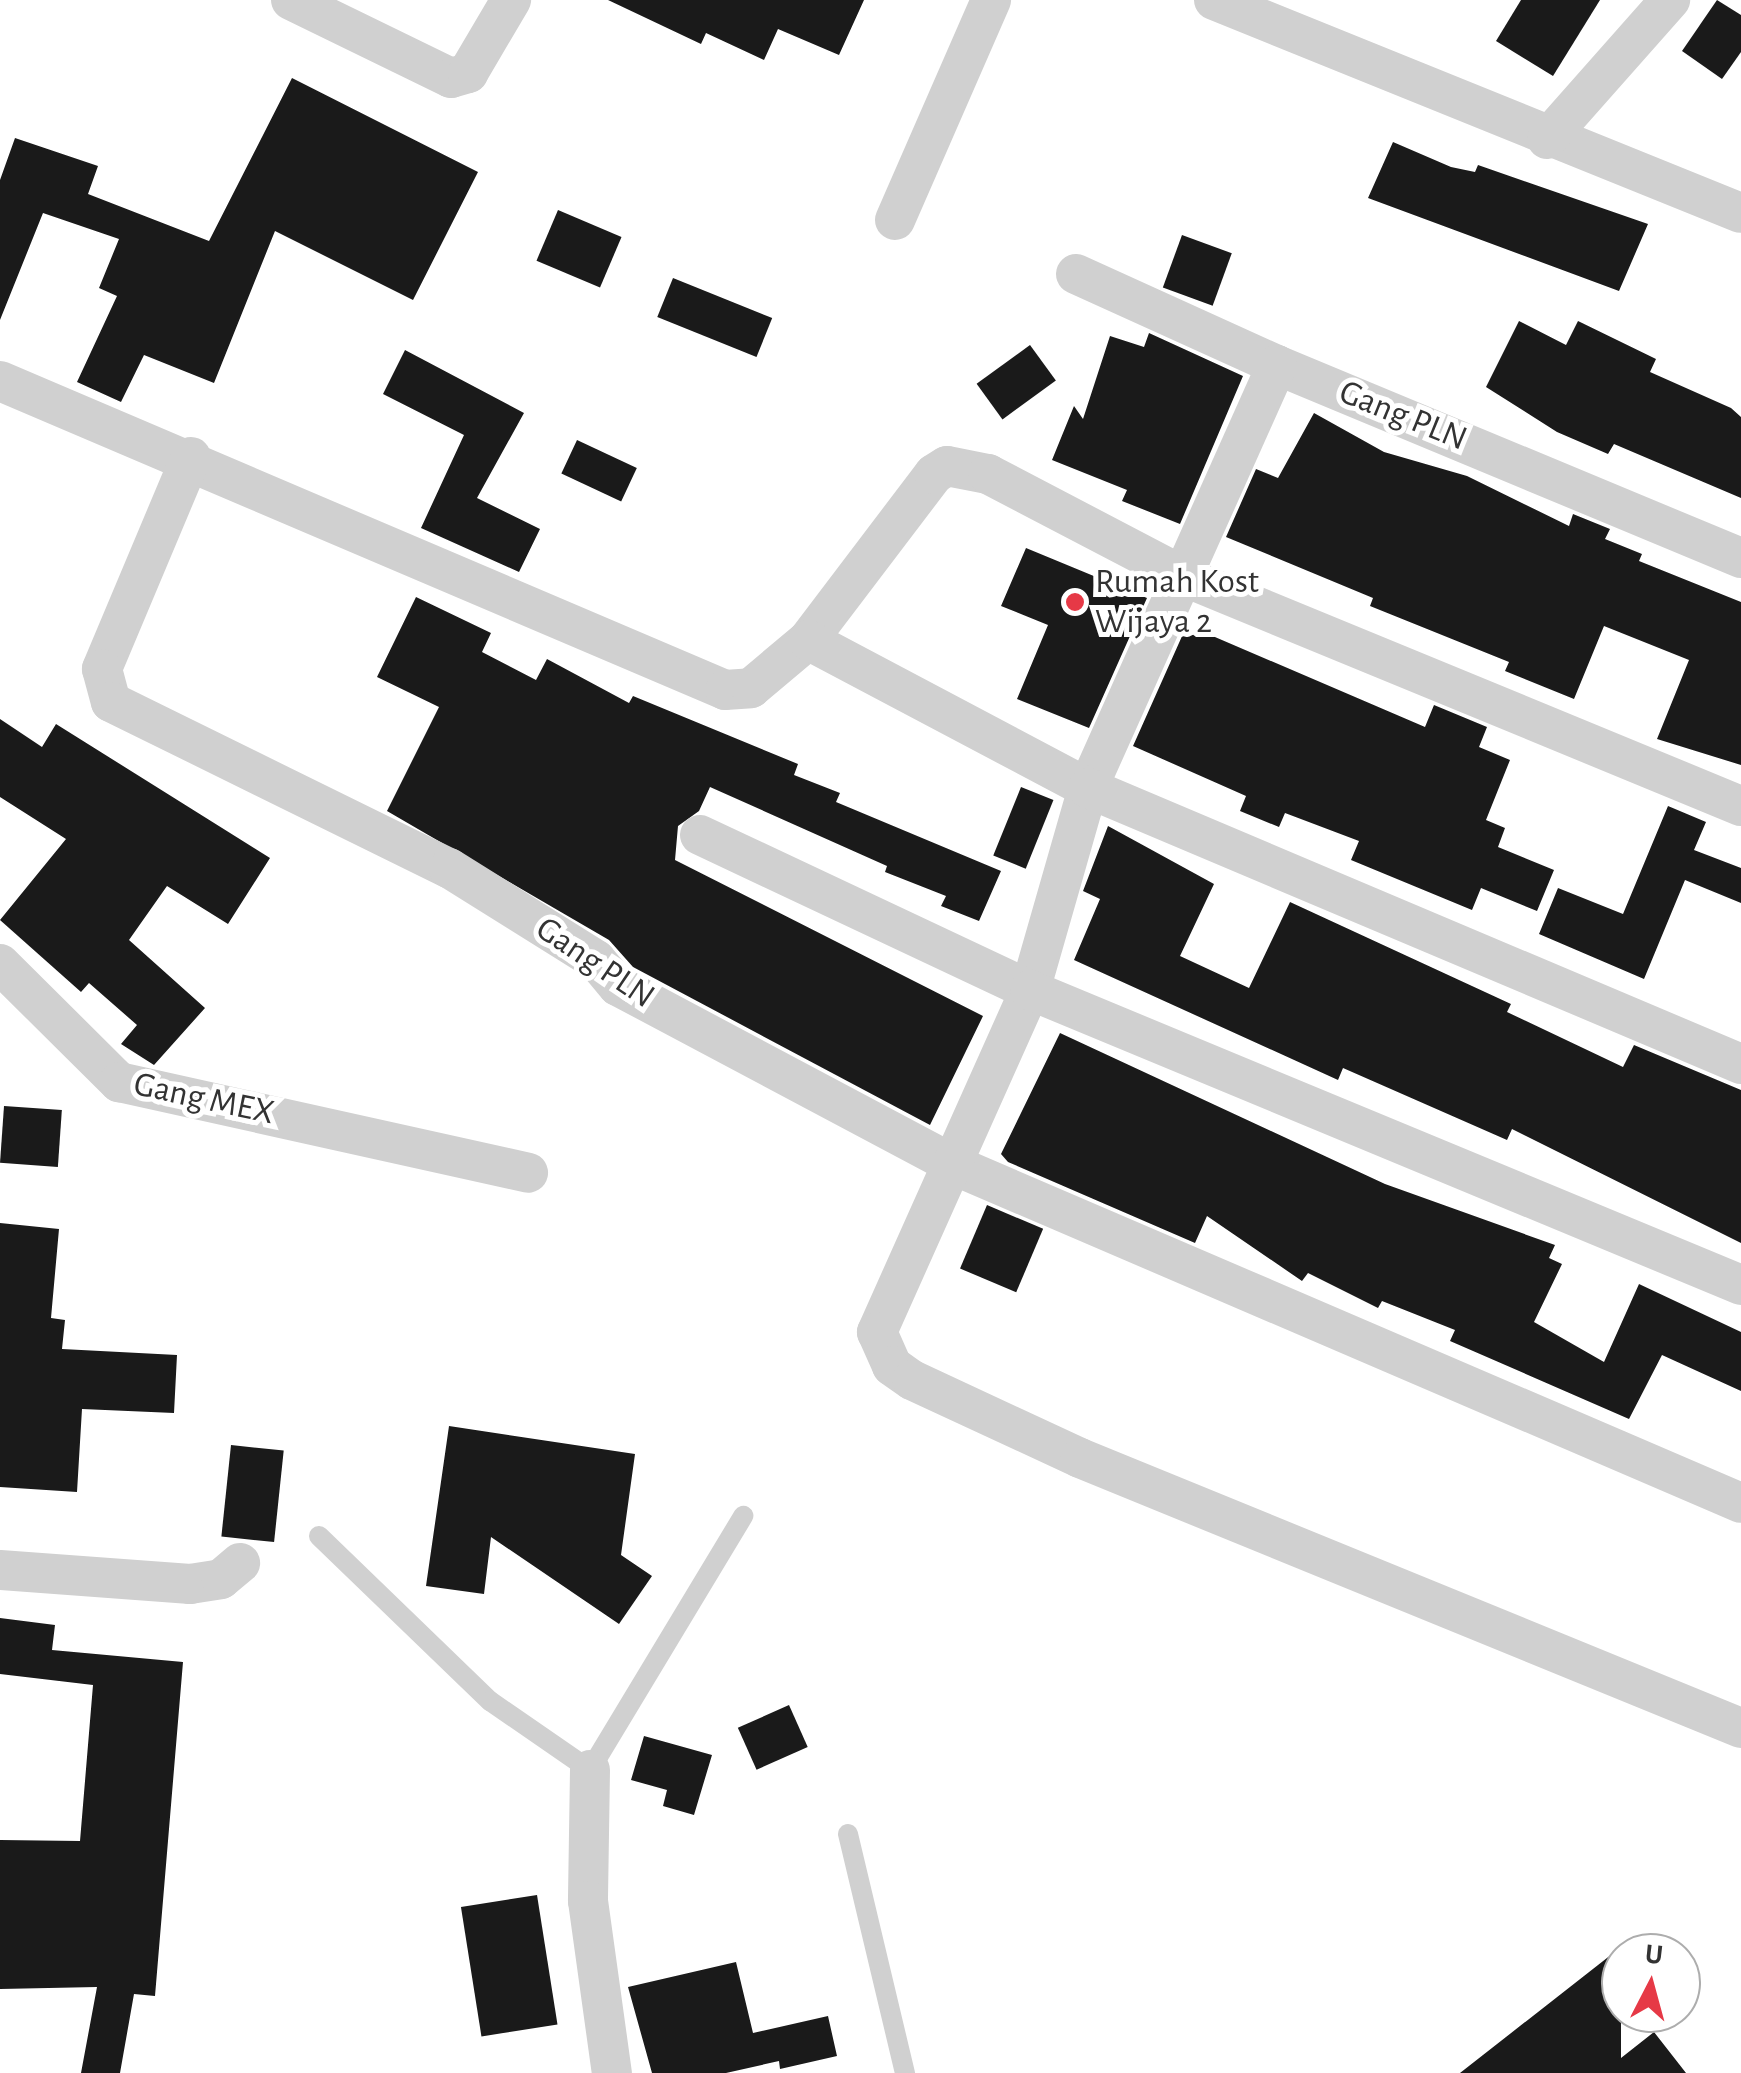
<!DOCTYPE html>
<style>
body{margin:0}
#map{position:relative;width:1741px;height:2073px;overflow:hidden;background:#fff;font-family:"Alegreya Sans",sans-serif}
div>[style]{position:absolute}
[style*='--x']{left:calc(var(--x)*1px);top:calc(var(--y)*1px);width:calc(var(--w)*1px);rotate:calc(var(--a)*1deg)}
.building>*{inset:0;background:#1a1a1a;transform-origin:0 0}
.service>*{height:20px;margin:-10px;padding:0 10px;transform-origin:10px;border-radius:10px;background:#d0d0d0}
.minor>*{height:40px;margin:-20px;padding:0 20px;transform-origin:20px;border-radius:20px;background:#d0d0d0}
.dots>*{width:28px;height:28px;translate:-50% -50%;box-sizing:border-box;border:5px solid #fff;border-radius:50%}
span{translate:-50% -50%;white-space:nowrap;text-align:center;line-height:1.15;-webkit-text-stroke:10px #fff;paint-order:stroke}
.street-label{font-size:35px;color:#333}
.poi-label{font-size:35px;color:#333}
.left{translate:0 -50%;text-align:left}
.north{position:absolute;left:1601px;top:1933px;width:100px;height:100px;box-sizing:border-box;background:#fff;border:2px solid #adadad;border-radius:50%;rotate:6deg;font-size:28px;font-weight:700;line-height:40px;text-align:center;color:#333}
.north::after{content:'';display:block;margin:auto;width:35px;height:45px;background:#e63946;clip-path:polygon(50% 0,100% 100%,50% 72%,0 100%)}
</style>
<div id="map">
<div class="building">
<div style="clip-path:polygon(608px 0,864px 0,839px 55px,778px 29px,764px 60px,706px 33px,701px 44px)"></div>
<div style="clip-path:polygon(1521px 0,1600px 0,1553px 76px,1496px 41px)"></div>
<div style="clip-path:polygon(1717px 0,1741px 15px,1741px 52px,1722px 79px,1682px 51px)"></div>
<div style="clip-path:polygon(292px 78px,478px 172px,413px 300px,275px 231px,214px 383px,144px 355px,121px 402px,77px 382px,117px 296px,99px 288px,119px 239px,43px 213px,0 320px,0 180px,15px 138px,98px 166px,88px 194px,209px 241px)"></div>
<div style="clip-path:polygon(1393px 142px,1451px 167px,1475px 172px,1478px 165px,1648px 224px,1619px 291px,1368px 198px)"></div>
<div style="left:558px;top:210px;width:69px;height:55px;rotate:23deg"></div>
<div style="left:1182px;top:235px;width:53px;height:56px;rotate:20deg"></div>
<div style="left:673px;top:278px;width:107px;height:42px;rotate:22deg"></div>
<div style="clip-path:polygon(1519px 321px,1566px 345px,1578px 321px,1656px 359px,1650px 372px,1731px 408px,1741px 417px,1741px 498px,1614px 444px,1608px 454px,1557px 432px,1486px 387px)"></div>
<div style="clip-path:polygon(1149px 333px,1243px 376px,1180px 524px,1122px 501px,1127px 490px,1052px 460px,1074px 406px,1083px 419px,1110px 336px,1144px 347px)"></div>
<div style="left:1030px;top:345px;width:44px;height:66px;rotate:54deg"></div>
<div style="clip-path:polygon(405px 350px,524px 413px,477px 498px,540px 529px,519px 572px,421px 528px,464px 435px,383px 394px)"></div>
<div style="clip-path:polygon(1314px 413px,1384px 452px,1467px 476px,1569px 526px,1573px 514px,1610px 529px,1605px 539px,1642px 554px,1639px 561px,1741px 602px,1741px 765px,1657px 739px,1689px 660px,1604px 626px,1574px 699px,1505px 671px,1509px 662px,1370px 606px,1373px 598px,1226px 537px,1256px 469px,1278px 478px)"></div>
<div style="left:577px;top:440px;width:66px;height:37px;rotate:25deg"></div>
<div style="clip-path:polygon(1026px 548px,1147px 598px,1089px 728px,1017px 699px,1048px 625px,1001px 606px)"></div>
<div style="clip-path:polygon(416px 597px,491px 633px,482px 652px,536px 680px,547px 659px,629px 703px,633px 696px,798px 764px,794px 775px,840px 793px,836px 802px,1001px 871px,979px 921px,941px 906px,946px 896px,885px 872px,887px 866px,710px 787px,699px 811px,678px 826px,675px 860px,983px 1016px,930px 1125px,633px 967px,609px 940px,387px 811px,439px 707px,377px 677px)"></div>
<div style="clip-path:polygon(1187px 625px,1425px 727px,1434px 705px,1487px 727px,1479px 747px,1510px 760px,1486px 820px,1505px 828px,1498px 847px,1554px 870px,1537px 911px,1481px 888px,1472px 910px,1351px 860px,1359px 841px,1285px 813px,1279px 827px,1240px 811px,1246px 796px,1133px 746px)"></div>
<div style="clip-path:polygon(0 719px,42px 747px,56px 724px,270px 858px,228px 924px,167px 886px,129px 940px,205px 1008px,154px 1065px,121px 1044px,137px 1025px,89px 983px,81px 992px,0 920px,66px 839px,0 797px)"></div>
<div style="left:1021px;top:787px;width:35px;height:74px;rotate:22deg"></div>
<div style="clip-path:polygon(1668px 806px,1706px 822px,1694px 850px,1741px 868px,1741px 903px,1685px 880px,1644px 979px,1539px 934px,1558px 888px,1623px 914px)"></div>
<div style="clip-path:polygon(1108px 826px,1214px 884px,1180px 956px,1249px 988px,1290px 902px,1511px 1004px,1507px 1012px,1623px 1067px,1634px 1045px,1741px 1090px,1741px 1243px,1512px 1129px,1507px 1140px,1343px 1068px,1338px 1080px,1074px 960px,1100px 899px,1083px 891px)"></div>
<div style="clip-path:polygon(1060px 1033px,1385px 1184px,1555px 1245px,1549px 1258px,1562px 1264px,1534px 1322px,1604px 1362px,1639px 1284px,1741px 1332px,1741px 1391px,1662px 1355px,1629px 1419px,1450px 1341px,1455px 1330px,1382px 1301px,1378px 1308px,1308px 1273px,1302px 1281px,1207px 1216px,1195px 1243px,1008px 1162px,1001px 1154px)"></div>
<div style="left:4px;top:1106px;width:58px;height:57px;rotate:4deg"></div>
<div style="left:987px;top:1205px;width:61px;height:69px;rotate:23deg"></div>
<div style="clip-path:polygon(0 1223px,59px 1229px,51px 1318px,65px 1320px,62px 1349px,177px 1355px,174px 1413px,82px 1409px,77px 1492px,0 1487px)"></div>
<div style="clip-path:polygon(449px 1426px,635px 1454px,621px 1555px,652px 1576px,619px 1624px,491px 1537px,484px 1594px,426px 1586px)"></div>
<div style="left:231px;top:1445px;width:53px;height:92px;rotate:6deg"></div>
<div style="clip-path:polygon(0 1618px,55px 1625px,52px 1650px,183px 1662px,155px 1996px,134px 1994px,120px 2073px,81px 2073px,97px 1987px,0 1989px,0 1840px,80px 1841px,93px 1685px,0 1674px)"></div>
<div style="left:789px;top:1705px;width:46px;height:56px;rotate:66deg"></div>
<div style="clip-path:polygon(644px 1736px,712px 1755px,694px 1815px,663px 1806px,667px 1790px,631px 1780px)"></div>
<div style="left:537px;top:1895px;width:131px;height:77px;rotate:81deg"></div>
<div style="clip-path:polygon(1621px 1947px,1621px 2058px,1654px 2032px,1686px 2073px,1460px 2073px)"></div>
<div style="clip-path:polygon(736px 1962px,753px 2033px,828px 2016px,837px 2056px,780px 2069px,779px 2061px,726px 2073px,652px 2073px,628px 1987px)"></div>
</div>
<div class="service">
<div style="--x:319;--y:1536;--w:238;--a:44"></div>
<div style="--x:490;--y:1701;--w:121;--a:34.6"></div>
<div style="--x:590;--y:1770;--w:297;--a:-58.9"></div>
<div style="--x:848;--y:1834;--w:246;--a:76.6"></div>
</div>
<div class="minor">
<div style="--x:291;--y:0;--w:178;--a:26"></div>
<div style="--x:451;--y:78;--w:18;--a:-16"></div>
<div style="--x:468;--y:73;--w:85;--a:-59.5"></div>
<div style="--x:1214;--y:0;--w:568;--a:22.01"></div>
<div style="--x:1547;--y:139;--w:186;--a:-48.5"></div>
<div style="--x:895;--y:220;--w:240;--a:-66.4"></div>
<div style="--x:1076;--y:274;--w:221;--a:24.4"></div>
<div style="--x:0;--y:381;--w:788;--a:23.08"></div>
<div style="--x:725;--y:690;--w:26;--a:-4"></div>
<div style="--x:751;--y:688;--w:75;--a:-40.1"></div>
<div style="--x:808;--y:640;--w:208;--a:-52.8"></div>
<div style="--x:934;--y:474;--w:15;--a:-32"></div>
<div style="--x:947;--y:466;--w:42;--a:11"></div>
<div style="--x:988;--y:474;--w:222;--a:27.6"></div>
<div style="--x:1185;--y:577;--w:601;--a:22.39"></div>
<div style="--x:191;--y:457;--w:230;--a:112.8"></div>
<div style="--x:102;--y:669;--w:34;--a:75"></div>
<div style="--x:111;--y:702;--w:377;--a:26.2"></div>
<div style="--x:449;--y:868;--w:173;--a:32"></div>
<div style="--x:596;--y:960;--w:34;--a:50"></div>
<div style="--x:618;--y:986;--w:383;--a:28"></div>
<div style="--x:956;--y:1166;--w:854;--a:23.23"></div>
<div style="--x:1741;--y:558;--w:503;--a:-157.42"></div>
<div style="--x:1277;--y:365;--w:463;--a:114.1"></div>
<div style="--x:1088;--y:788;--w:210;--a:106"></div>
<div style="--x:1030;--y:990;--w:375;--a:114.1"></div>
<div style="--x:877;--y:1332;--w:37;--a:66"></div>
<div style="--x:892;--y:1366;--w:24;--a:35"></div>
<div style="--x:912;--y:1380;--w:185;--a:24.9"></div>
<div style="--x:1080;--y:1458;--w:714;--a:22.22"></div>
<div style="--x:808;--y:640;--w:317;--a:27.9"></div>
<div style="--x:1088;--y:788;--w:709;--a:22.91"></div>
<div style="--x:700;--y:835;--w:365;--a:25.2"></div>
<div style="--x:1030;--y:990;--w:770;--a:22.53"></div>
<div style="--x:0;--y:964;--w:168;--a:44.8"></div>
<div style="--x:119;--y:1082;--w:419;--a:12.5"></div>
<div style="--x:0;--y:1570;--w:191;--a:4.2"></div>
<div style="--x:190;--y:1584;--w:31;--a:-9"></div>
<div style="--x:221;--y:1579;--w:25;--a:-40"></div>
<div style="--x:590;--y:1770;--w:131;--a:90.9"></div>
<div style="--x:588;--y:1901;--w:174;--a:82.1"></div>
</div>
<div class="dots">
<div style="left:1075px;top:602px;background:#e63946"></div>
</div>
<div class="street-label">
<span style="left:1403px;top:416px;rotate:22deg">Gang PLN</span>
<span style="left:595px;top:963px;rotate:34deg">Gang PLN</span>
<span style="left:204px;top:1099px;rotate:12deg">Gang MEX</span>
</div>
<div class="poi-label">
<span class="left" style="left:1095px;top:602px">Rumah Kost<br>Wijaya 2</span>
</div>
<div class="north">U</div>
</div>
